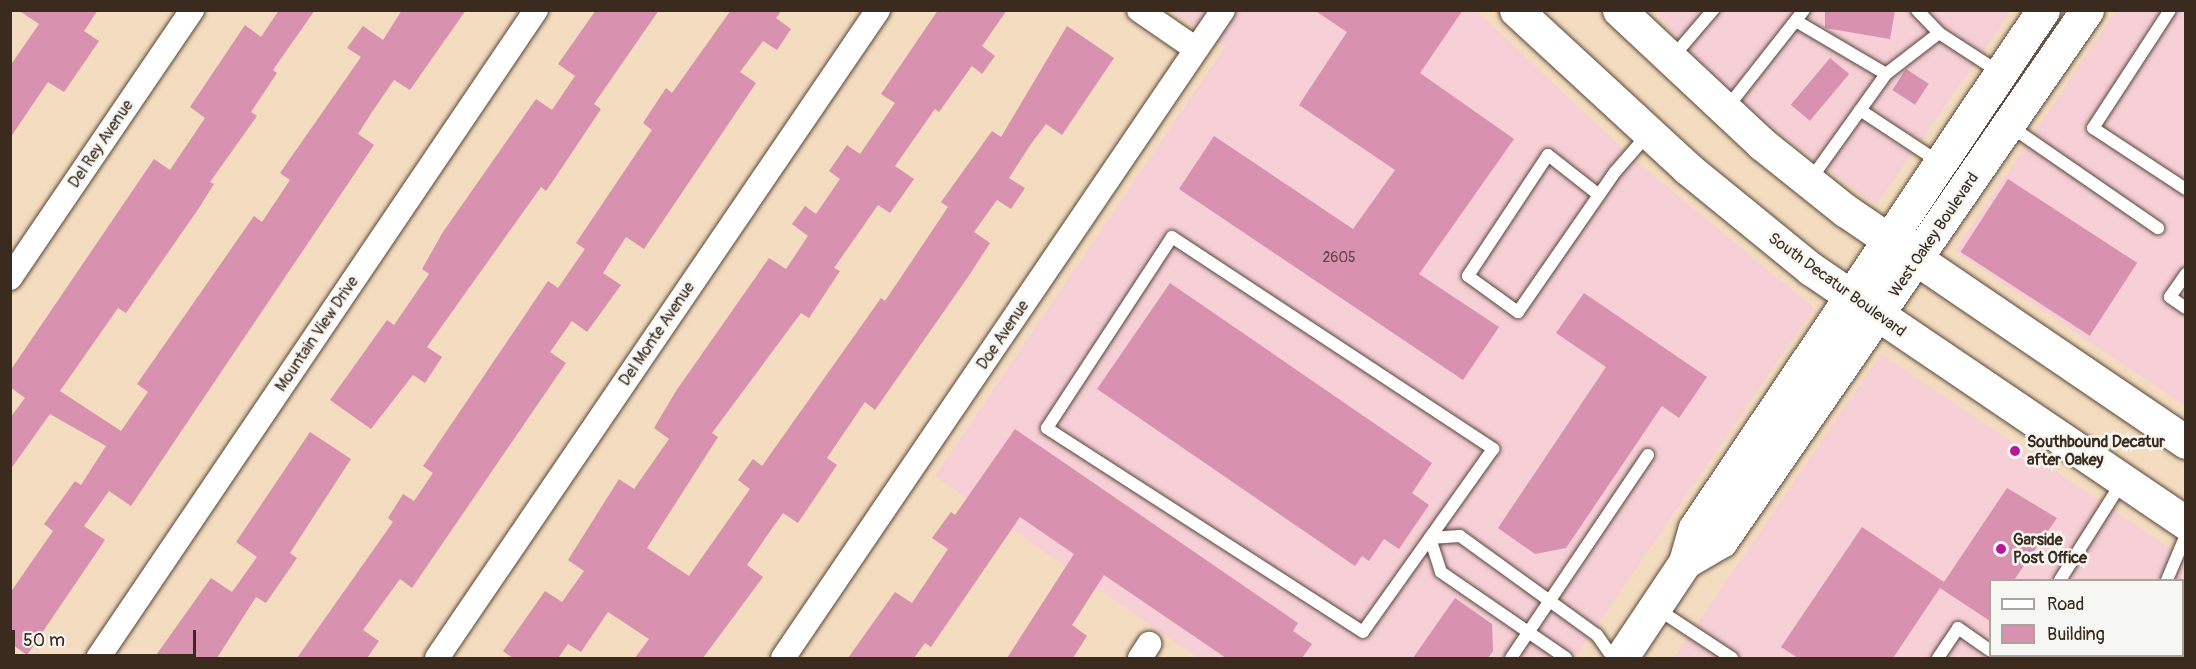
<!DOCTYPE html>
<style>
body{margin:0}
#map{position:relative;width:2196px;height:669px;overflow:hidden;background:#f4dcc0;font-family:Pangolin,sans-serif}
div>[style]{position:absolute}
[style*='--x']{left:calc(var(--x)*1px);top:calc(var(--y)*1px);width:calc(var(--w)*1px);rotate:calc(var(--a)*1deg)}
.built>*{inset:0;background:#f6cfd7}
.building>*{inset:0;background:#d891ae;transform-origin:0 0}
.roads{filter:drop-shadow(0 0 2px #574536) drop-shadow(0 0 2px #574536)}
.service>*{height:12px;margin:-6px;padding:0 6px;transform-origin:6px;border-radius:6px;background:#fff}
.minor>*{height:24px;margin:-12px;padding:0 12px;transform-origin:12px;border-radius:12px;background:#fff}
.secondary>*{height:33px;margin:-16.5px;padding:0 16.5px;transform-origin:16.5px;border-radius:16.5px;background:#fff}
.primary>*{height:33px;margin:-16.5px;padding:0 16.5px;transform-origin:16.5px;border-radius:16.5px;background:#fff}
.dots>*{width:16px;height:16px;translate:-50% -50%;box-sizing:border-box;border:3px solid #f6f6f2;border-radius:50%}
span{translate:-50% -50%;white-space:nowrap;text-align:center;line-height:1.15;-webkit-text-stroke:5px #f6f6f2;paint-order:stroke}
.number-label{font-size:14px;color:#624442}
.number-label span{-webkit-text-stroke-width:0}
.street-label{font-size:16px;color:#3b2a1e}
.poi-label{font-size:16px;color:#3b2a1e;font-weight:700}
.left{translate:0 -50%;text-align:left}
.frame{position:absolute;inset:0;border:12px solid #3b2a1e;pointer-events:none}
.legend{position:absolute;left:1989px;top:579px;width:195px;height:78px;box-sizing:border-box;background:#f6f6f2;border:2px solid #aba49d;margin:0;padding:8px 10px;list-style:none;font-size:18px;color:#3b2a1e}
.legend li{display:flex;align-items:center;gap:12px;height:30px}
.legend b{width:30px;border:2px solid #aba49d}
.scale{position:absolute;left:12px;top:630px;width:184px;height:27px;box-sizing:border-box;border:3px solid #3b2a1e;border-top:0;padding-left:8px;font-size:18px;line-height:21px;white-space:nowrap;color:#3b2a1e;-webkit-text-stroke:4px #f6f6f2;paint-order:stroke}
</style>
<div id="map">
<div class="built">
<div style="clip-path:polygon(1172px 11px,1477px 11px,1630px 156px,1814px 308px,1575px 658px,1198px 658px,935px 476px,1225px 47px)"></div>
<div style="clip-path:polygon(1656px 11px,2011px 11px,1876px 205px,1720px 89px)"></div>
<div style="clip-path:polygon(2116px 11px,2185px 11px,2185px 406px,1955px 251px)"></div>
<div style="clip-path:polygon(evenodd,1881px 354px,2185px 558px,2185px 658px,1674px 658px,1881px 354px,1990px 580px,2182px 580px,2182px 656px,1990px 656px,1990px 580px)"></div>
</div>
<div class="building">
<div style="clip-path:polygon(18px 10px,98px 10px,84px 31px,99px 41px,64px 92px,48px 82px,10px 138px,10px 66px,39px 24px)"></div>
<div style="clip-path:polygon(279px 10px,315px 10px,273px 70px,277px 73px,251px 112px,257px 116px,210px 182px,214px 184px,199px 208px,126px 313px,118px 308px,60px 391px,121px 431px,148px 392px,137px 384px,254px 216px,262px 222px,290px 180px,280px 173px,361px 57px,347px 48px,363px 26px,383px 40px,402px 10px,466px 10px,410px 90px,394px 80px,372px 112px,358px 134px,374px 145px,131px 506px,109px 491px,84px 526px,105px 540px,27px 655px,10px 643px,10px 593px,53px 531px,44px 524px,75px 481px,81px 485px,106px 446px,50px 414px,10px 470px,10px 418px,25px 398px,10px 387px,10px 371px,154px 159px,170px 170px,205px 118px,190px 107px,245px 25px,261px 37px)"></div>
<div style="clip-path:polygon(596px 10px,659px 10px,594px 104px,601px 109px,563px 166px,546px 191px,541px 187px,427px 347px,442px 357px,425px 383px,413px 375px,371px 429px,330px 400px,387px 320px,394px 325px,429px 274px,422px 269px,443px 232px,536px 99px,552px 110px,575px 76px,558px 64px)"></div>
<div style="clip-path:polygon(731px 10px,782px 10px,776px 18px,791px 29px,777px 50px,763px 41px,740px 72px,756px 83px,644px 249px,626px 237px,603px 273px,621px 285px,587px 332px,572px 321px,550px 352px,566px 363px,412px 588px,400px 579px,363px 630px,379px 641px,367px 658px,297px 658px,393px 522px,388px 518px,403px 494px,414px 501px,433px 473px,423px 466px,548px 281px,558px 288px,585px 249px,576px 243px,652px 130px,643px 123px,666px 88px,672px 93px)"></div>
<div style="clip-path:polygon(938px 10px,1007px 10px,982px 46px,995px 56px,982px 74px,972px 66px,939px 112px,935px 109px,895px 166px,914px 179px,890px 213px,878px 205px,834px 268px,840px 271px,809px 318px,801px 313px,712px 433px,718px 437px,647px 548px,689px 576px,750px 489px,738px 480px,753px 459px,762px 466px,881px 298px,885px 301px,948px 207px,941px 202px,992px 131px,1001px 137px,1067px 26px,1114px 58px,1062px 135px,1046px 124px,1031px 144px,1009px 178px,1025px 188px,1011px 209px,997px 200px,974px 232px,990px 243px,968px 277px,875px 410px,865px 402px,827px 458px,837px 465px,798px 523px,783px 513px,766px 537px,747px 565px,763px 577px,703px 658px,635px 658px,649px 639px,608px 612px,581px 652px,568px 644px,558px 658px,513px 658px,503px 651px,545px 591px,562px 602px,584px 571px,568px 560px,619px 479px,634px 489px,669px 439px,654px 428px,676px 391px,769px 258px,786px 269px,808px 236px,792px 224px,805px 206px,816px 214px,840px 179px,829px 171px,847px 145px,860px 154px,895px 103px,881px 94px)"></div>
<div style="clip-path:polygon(1314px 10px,1463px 10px,1420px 73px,1514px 139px,1419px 274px,1499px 327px,1463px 380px,1179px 189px,1214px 136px,1353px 229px,1395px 170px,1299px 105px,1347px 32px)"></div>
<div style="clip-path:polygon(1825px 10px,1895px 10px,1890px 39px,1825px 28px)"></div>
<div style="left:1830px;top:58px;width:25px;height:61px;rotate:40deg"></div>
<div style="left:1906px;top:69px;width:27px;height:25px;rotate:33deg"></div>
<div style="left:2008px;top:179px;width:154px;height:87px;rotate:33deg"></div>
<div style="clip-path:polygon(1170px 283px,1432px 463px,1412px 493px,1429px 505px,1399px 549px,1384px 539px,1369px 561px,1362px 556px,1355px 566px,1097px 389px)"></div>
<div style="clip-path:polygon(1584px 293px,1707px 377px,1679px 418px,1662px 406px,1566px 548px,1535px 554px,1498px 528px,1606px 367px,1556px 333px)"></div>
<div style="clip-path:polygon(1015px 429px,1298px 623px,1293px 631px,1312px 644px,1302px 658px,1226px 658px,1104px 575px,1072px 625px,1087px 636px,1073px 658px,1007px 658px,1074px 554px,1020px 517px,931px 647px,925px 643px,914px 658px,848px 658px,895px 592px,912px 603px,948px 549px,932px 538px,951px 512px,955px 515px)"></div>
<div style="clip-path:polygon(310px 432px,351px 459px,290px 553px,297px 558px,266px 603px,256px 597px,217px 658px,154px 658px,211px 578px,232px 592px,257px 557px,236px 542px)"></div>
<div style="clip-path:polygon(2007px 488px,2057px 518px,2014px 580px,1990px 580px,1990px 621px,1940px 588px)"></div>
<div style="clip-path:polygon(1862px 527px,1944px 582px,1893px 658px,1798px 658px,1781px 647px)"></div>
<div style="clip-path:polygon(1455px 598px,1492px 624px,1493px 651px,1488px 658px,1413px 658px)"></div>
</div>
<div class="roads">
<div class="service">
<div style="--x:1917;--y:10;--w:32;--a:46"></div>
<div style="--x:1939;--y:33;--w:72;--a:33"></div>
<div style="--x:2170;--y:10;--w:141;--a:123.1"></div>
<div style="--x:2093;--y:128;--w:111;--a:33.3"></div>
<div style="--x:1796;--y:21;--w:104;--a:30.5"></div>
<div style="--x:1886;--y:74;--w:130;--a:125.6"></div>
<div style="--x:1671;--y:59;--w:65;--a:-49.4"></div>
<div style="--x:1886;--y:74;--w:67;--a:-37.7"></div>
<div style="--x:1726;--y:109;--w:126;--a:-51.8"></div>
<div style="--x:1860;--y:110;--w:95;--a:33.4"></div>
<div style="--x:2010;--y:126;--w:180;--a:34.6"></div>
<div style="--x:1599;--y:195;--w:65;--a:-141.9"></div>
<div style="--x:1548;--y:155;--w:145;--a:123.5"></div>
<div style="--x:1468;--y:276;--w:62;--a:35.8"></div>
<div style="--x:1518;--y:312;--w:170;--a:-55.3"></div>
<div style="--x:1615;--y:172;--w:52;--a:-48.9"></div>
<div style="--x:1172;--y:237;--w:385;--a:33.4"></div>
<div style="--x:1493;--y:449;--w:224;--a:125.4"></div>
<div style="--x:1363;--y:632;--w:376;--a:-147.2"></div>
<div style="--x:1047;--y:428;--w:228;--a:-56.8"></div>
<div style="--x:2186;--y:274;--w:28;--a:125"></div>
<div style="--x:2170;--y:297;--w:19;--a:35"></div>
<div style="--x:2060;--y:580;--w:116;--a:-57.7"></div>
<div style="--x:2167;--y:580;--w:49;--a:-67.1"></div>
<div style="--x:1656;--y:608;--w:91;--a:33.3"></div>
<div style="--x:1999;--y:656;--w:4;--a:27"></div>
<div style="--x:2149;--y:656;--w:2;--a:90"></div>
<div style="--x:1511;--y:658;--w:245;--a:-56"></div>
<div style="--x:1566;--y:658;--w:152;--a:-145.5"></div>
<div style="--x:1441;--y:572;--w:36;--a:-108"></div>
<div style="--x:1430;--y:538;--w:30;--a:-4"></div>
<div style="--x:1460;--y:536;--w:169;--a:35.9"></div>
<div style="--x:1597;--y:635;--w:28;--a:55"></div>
<div style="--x:1938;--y:658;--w:36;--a:-56"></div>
<div style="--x:1958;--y:628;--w:39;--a:35"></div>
</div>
<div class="minor">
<div style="--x:1139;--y:10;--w:69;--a:34.4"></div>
<div style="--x:10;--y:278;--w:324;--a:-55.8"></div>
<div style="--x:98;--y:658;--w:782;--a:-55.94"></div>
<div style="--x:437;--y:658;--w:784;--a:-55.76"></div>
<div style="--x:783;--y:658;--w:783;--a:-55.82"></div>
<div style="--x:1140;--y:658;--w:17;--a:-57"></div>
</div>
<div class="secondary">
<div style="--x:1685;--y:562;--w:42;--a:-30.3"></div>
<div style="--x:1721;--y:541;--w:645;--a:-55.42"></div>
<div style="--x:1621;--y:658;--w:115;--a:-56.3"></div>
<div style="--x:1685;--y:562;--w:35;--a:-74"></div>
<div style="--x:1695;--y:528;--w:624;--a:-56.11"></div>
</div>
<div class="primary">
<div style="--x:1516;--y:10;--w:233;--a:42.7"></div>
<div style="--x:1687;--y:168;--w:160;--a:39.2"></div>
<div style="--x:1811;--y:269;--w:453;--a:34.1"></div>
<div style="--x:1619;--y:10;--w:196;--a:43.1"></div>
<div style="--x:1762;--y:144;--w:107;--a:38.6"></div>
<div style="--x:1846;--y:211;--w:411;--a:34.2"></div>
</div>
</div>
<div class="dots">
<div style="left:2015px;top:451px;background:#b5179e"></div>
<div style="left:2001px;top:549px;background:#b5179e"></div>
</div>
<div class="number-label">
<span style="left:1339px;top:258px">2605</span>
</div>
<div class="street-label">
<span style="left:101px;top:144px;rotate:-56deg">Del Rey Avenue</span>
<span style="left:1934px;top:235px;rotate:-56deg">West Oakey Boulevard</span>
<span style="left:1837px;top:285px;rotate:36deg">South Decatur Boulevard</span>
<span style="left:317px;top:334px;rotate:-56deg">Mountain View Drive</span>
<span style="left:657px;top:334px;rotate:-56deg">Del Monte Avenue</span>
<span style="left:1003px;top:335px;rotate:-56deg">Doe Avenue</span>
</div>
<div class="poi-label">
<span class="left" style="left:2027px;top:451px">Southbound Decatur<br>after Oakey</span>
<span class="left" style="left:2013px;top:549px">Garside<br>Post Office</span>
</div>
<div class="frame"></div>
<ul class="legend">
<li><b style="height:8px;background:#fff"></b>Road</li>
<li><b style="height:16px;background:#d891ae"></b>Building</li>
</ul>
<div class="scale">50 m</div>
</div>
